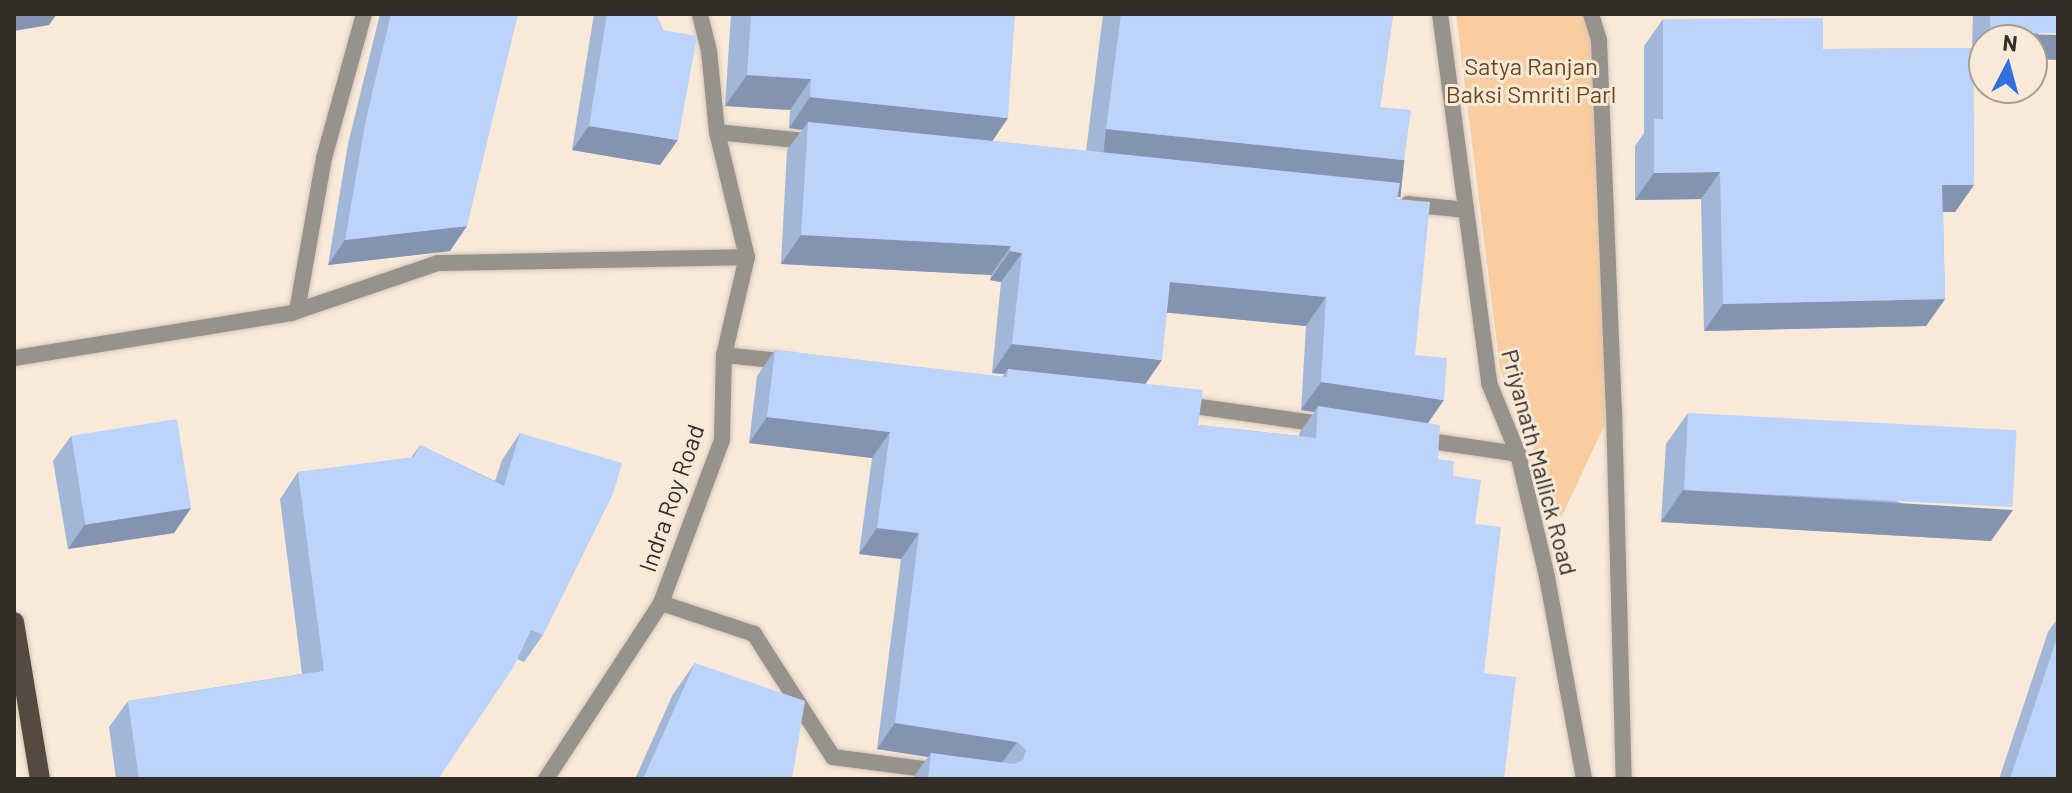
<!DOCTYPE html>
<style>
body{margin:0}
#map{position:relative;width:2072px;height:793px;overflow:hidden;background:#f8e9d9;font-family:Barlow,sans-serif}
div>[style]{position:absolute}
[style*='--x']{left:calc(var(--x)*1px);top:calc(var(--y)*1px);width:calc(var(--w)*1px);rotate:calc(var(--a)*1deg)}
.green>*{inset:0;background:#f9cd9f}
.roads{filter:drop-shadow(0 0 2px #d4c7b9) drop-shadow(0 0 2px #d4c7b9)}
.lane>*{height:16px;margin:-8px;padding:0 8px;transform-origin:8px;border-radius:8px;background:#98928c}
.street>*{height:16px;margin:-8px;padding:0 8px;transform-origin:8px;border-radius:8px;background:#98928c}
.primary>*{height:20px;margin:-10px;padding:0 10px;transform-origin:10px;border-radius:10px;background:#554a3f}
.wall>*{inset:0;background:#a2b6d8}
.shaded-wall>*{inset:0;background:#8494b0;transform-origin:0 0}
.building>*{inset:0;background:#bcd4fb;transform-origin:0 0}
span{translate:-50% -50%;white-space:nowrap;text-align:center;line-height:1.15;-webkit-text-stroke:6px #f8e9d9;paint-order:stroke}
.park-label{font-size:24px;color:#6d481b}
.street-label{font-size:24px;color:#322d27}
.frame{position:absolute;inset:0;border:16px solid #322d27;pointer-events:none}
.north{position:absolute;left:1968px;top:24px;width:80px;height:80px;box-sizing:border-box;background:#f8e9d9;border:2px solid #a99e92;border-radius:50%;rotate:6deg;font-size:22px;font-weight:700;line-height:32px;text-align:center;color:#322d27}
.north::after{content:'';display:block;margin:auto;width:28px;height:36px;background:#3171df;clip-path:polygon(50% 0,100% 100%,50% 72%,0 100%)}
</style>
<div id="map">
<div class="green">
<div style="clip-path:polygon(1456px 14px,1588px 14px,1595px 43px,1611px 411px,1561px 518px,1500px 369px)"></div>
</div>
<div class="roads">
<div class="lane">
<div style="--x:717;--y:132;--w:100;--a:5.8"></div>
<div style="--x:1408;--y:204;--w:58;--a:5.9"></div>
<div style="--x:297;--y:311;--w:155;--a:-80"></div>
<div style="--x:324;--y:158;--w:149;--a:-74.5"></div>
<div style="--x:724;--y:355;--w:67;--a:6"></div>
<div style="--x:14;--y:358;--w:281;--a:-9.2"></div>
<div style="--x:291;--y:313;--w:155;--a:-18.8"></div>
<div style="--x:438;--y:263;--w:309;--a:-1.1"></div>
<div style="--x:1180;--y:404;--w:148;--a:8.1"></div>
<div style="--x:1417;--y:439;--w:102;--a:8.4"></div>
<div style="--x:661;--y:603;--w:98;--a:18.4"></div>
<div style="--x:754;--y:634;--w:146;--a:57.3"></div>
<div style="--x:833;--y:757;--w:108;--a:7.5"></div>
</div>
<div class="street">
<div style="--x:1440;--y:14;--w:372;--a:82.4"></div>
<div style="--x:1489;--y:383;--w:77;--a:67.8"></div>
<div style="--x:1518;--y:454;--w:126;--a:76.7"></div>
<div style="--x:1547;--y:577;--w:205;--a:79.6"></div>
<div style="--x:1591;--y:14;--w:28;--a:73"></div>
<div style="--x:1599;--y:41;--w:368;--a:87.7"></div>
<div style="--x:1614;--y:409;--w:370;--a:88.5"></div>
<div style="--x:546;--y:779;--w:210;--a:-56.8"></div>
<div style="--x:661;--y:603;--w:174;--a:-69.5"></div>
<div style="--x:722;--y:440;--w:85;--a:-88.7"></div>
<div style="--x:724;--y:355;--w:101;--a:-76.8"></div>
<div style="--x:747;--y:257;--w:129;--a:-103.5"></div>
<div style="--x:717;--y:132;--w:81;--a:-95.6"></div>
<div style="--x:709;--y:51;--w:38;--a:-104"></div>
</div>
<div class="primary">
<div style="--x:14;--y:622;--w:159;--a:80.6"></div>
</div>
</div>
<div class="wall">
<div style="clip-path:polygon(380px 14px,518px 14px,450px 251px,328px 265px,348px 144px)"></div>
<div style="clip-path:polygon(594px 14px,656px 14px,663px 30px,660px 165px,572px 150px)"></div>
<div style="clip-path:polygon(evenodd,731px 14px,1015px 14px,992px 141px,1086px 151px,1103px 14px,1393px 14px,1380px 107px,1404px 160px,1388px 182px,1397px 199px,1415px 355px,1428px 423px,1438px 459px,1453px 476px,1475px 524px,1484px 673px,1504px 779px,912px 779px,928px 757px,877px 749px,901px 559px,859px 554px,872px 458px,749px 443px,757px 376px,775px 350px,1002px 377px,1004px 374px,992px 373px,1001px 282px,990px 280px,991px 275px,781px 264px,787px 150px,802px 130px,789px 128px,790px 110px,725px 106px,731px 14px,1167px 312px,1306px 326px,1301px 410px,1314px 412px,1300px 432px,1299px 436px,1198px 425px,1145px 384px,1167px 312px)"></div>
<div style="clip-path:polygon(1973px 14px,2058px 14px,2032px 40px,1973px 57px,1974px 185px,1955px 212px,1943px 212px,1945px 299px,1926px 326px,1704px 331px,1701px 199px,1635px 200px,1635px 146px,1644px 133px,1644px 46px,1663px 19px,1823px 49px,1972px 48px)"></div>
<div style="clip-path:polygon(1688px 413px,1991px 541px,1661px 522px,1666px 444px)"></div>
<div style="clip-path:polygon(520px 433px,543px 635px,524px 662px,517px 659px,438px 779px,116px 779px,109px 727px,128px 701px,302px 674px,280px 499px,298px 472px,411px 458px,420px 445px,495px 481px,502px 460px)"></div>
<div style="clip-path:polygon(71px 436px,191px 508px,174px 533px,68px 549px,53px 461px)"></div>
<div style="clip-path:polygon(2058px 618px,2058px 779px,1999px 779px,2048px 632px)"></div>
<div style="clip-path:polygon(695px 663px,792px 779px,635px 779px,673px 694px)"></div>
</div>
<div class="shaded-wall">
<div style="clip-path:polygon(14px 14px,57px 14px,49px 25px,14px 31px)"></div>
<div style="clip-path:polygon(1989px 33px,2058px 35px,2058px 60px,2032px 59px,2032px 40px,1984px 40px,1984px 58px,1971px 57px)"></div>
<div style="clip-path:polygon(747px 75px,811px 79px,790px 110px,725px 106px)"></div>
<div style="clip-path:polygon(810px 97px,1008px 118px,987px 149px,808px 122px,802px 130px,789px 128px)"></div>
<div style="clip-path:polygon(589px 126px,678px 140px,660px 165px,572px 150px)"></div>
<div style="left:1106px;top:129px;width:300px;height:37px;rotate:6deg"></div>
<div style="clip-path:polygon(1720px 172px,1701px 199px,1635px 200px,1654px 173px)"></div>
<div style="clip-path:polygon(1942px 185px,1974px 185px,1955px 212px,1923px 212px)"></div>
<div style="clip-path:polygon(467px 226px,450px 251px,328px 265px,345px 240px)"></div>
<div style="clip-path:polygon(801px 235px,1011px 246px,991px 275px,781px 264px)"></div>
<div style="clip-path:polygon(1010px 251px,1022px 253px,1001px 282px,990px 280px)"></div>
<div style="clip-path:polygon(1170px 282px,1326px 297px,1306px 326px,1150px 311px)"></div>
<div style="clip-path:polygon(1945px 299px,1926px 326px,1704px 331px,1723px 304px)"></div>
<div style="clip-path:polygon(1012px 344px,1162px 360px,1142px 389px,1008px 369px,1004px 374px,992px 373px)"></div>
<div style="clip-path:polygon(1321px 382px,1444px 400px,1424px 429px,1318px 406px,1314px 412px,1301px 410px)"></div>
<div style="clip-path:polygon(767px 417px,890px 432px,872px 458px,749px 443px)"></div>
<div style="clip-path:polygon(1683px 490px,2013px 510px,1991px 541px,1661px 522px)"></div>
<div style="clip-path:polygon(191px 508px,174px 533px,68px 549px,85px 524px)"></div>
<div style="clip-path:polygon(877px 528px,919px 533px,901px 559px,859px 554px)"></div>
<div style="clip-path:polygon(895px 723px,1017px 742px,998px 768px,931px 753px,928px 757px,877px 749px)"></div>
</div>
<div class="building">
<div style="clip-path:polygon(391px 14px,518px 14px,467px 226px,345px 240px,366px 119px)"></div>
<div style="clip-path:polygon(607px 14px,656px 14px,663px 30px,697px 36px,678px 140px,589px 126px)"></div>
<div style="clip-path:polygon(751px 14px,1015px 14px,1008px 118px,810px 97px,811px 79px,747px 75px)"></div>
<div style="clip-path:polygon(1121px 14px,1393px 14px,1380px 107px,1411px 110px,1404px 160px,1106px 129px)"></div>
<div style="left:1990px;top:14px;width:68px;height:19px"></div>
<div style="clip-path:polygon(1823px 18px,1823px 49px,1973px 48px,1974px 185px,1942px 185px,1945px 299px,1723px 304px,1720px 172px,1654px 173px,1654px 119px,1663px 119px,1663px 19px)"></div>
<div style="clip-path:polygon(808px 122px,1400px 183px,1397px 199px,1430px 202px,1415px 355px,1447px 358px,1444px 400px,1321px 382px,1326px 297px,1170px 282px,1162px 360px,1012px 344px,1022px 253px,1010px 251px,1011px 246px,801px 235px)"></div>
<div style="clip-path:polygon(775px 350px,1007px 377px,1008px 369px,1203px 390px,1198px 425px,1316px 438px,1318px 406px,1440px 425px,1438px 459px,1454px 461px,1453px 476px,1481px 480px,1475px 524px,1501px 527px,1484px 673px,1516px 677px,1504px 779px,928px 779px,931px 753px,1014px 764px,1023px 760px,1026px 750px,1017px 742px,895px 723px,919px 533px,877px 528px,890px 432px,767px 417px)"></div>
<div style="left:1688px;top:413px;width:329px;height:77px;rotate:3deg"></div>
<div style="left:177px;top:419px;width:90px;height:107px;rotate:81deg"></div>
<div style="clip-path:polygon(520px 433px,622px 463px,613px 494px,543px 635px,531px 630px,513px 668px,438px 779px,139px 779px,128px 701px,324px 671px,298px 472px,414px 457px,420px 445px,504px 486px)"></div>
<div style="clip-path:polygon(2058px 635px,2058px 779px,2010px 779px)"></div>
<div style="clip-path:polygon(695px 663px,805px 701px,792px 779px,643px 779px)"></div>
</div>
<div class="park-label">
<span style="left:1531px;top:80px">Satya Ranjan<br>Baksi Smriti Parl</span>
</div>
<div class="street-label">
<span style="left:1540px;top:462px;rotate:75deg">Priyanath Mallick Road</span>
<span style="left:671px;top:498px;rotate:-71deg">Indra Roy Road</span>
</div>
<div class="frame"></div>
<div class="north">N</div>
</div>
